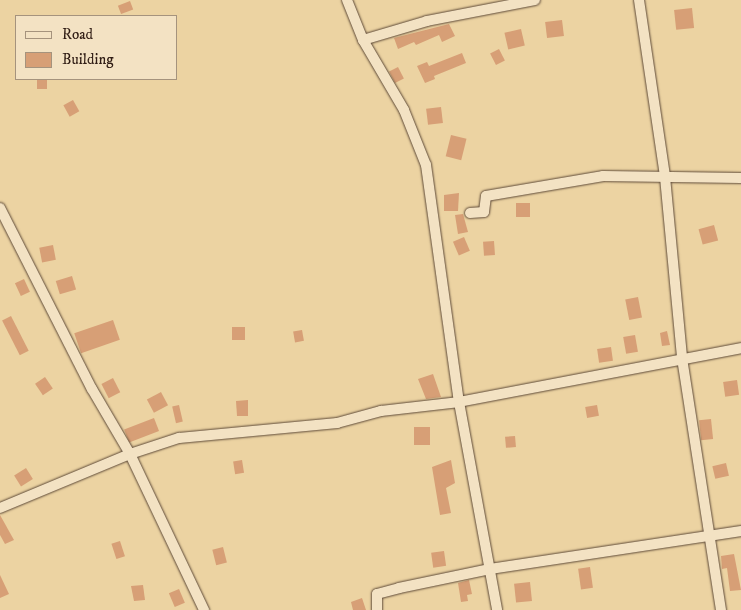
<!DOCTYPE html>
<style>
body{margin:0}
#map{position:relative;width:741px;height:610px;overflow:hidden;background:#ecd3a2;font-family:"IM FELL DW Pica",serif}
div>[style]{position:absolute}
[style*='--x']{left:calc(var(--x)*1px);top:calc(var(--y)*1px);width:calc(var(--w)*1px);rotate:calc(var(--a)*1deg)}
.building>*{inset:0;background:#d79f76;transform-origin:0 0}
.roads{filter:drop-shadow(0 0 1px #5e4a38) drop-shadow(0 0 1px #5e4a38)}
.minor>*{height:10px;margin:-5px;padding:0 5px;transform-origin:5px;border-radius:5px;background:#f3e2c3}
span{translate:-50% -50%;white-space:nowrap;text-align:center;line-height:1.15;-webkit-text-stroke:4px #f3e2c3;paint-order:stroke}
.legend{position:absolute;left:15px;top:15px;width:162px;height:65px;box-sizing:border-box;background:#f3e2c3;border:1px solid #a5937d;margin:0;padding:6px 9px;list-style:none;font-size:15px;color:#2f1c14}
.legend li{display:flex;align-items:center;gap:10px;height:25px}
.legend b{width:25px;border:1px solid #a5937d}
</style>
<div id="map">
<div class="building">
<div style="left:130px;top:1px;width:9px;height:13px;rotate:69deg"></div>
<div style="left:692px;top:8px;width:20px;height:18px;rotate:84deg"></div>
<div style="left:562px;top:20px;width:16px;height:17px;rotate:83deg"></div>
<div style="clip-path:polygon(449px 24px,455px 36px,442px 42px,439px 35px,416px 45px,414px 42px,398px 49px,394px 38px)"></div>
<div style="left:521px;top:29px;width:17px;height:17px;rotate:77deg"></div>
<div style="left:499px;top:49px;width:13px;height:10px;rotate:63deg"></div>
<div style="clip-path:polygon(462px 53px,466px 63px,434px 76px,435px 79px,425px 83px,417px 66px,427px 62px,429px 66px)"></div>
<div style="left:398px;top:67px;width:13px;height:10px;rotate:63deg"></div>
<div style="left:37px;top:79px;width:10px;height:10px"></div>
<div style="left:73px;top:100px;width:13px;height:11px;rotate:61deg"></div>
<div style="left:441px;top:107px;width:16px;height:15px;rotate:83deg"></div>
<div style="left:451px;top:135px;width:16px;height:22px;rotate:14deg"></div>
<div style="clip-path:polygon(459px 193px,458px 211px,444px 211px,444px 195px)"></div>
<div style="left:516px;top:203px;width:14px;height:14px"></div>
<div style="clip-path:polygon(463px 214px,468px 232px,458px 234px,455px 215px)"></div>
<div style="left:714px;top:225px;width:16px;height:16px;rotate:75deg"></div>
<div style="left:464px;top:237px;width:15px;height:12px;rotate:67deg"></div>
<div style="left:494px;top:241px;width:14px;height:11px;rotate:86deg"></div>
<div style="left:53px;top:245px;width:15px;height:14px;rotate:79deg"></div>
<div style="left:72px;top:276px;width:14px;height:17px;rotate:73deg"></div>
<div style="left:24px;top:279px;width:14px;height:10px;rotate:65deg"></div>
<div style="left:638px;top:297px;width:21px;height:13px;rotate:79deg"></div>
<div style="left:11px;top:316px;width:39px;height:10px;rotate:63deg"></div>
<div style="left:113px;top:320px;width:21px;height:41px;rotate:71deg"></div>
<div style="left:232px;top:327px;width:13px;height:13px"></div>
<div style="left:302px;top:330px;width:11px;height:9px;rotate:80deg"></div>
<div style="clip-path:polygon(667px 331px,670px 345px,662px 346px,660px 333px)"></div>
<div style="left:635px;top:335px;width:17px;height:12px;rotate:80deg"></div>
<div style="left:611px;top:347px;width:14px;height:14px;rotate:82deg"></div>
<div style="clip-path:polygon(433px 374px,441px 397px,426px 399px,418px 379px)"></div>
<div style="left:45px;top:377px;width:14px;height:12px;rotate:56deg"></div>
<div style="left:113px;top:378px;width:16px;height:13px;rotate:63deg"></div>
<div style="left:737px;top:380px;width:15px;height:14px;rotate:82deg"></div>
<div style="left:161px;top:392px;width:15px;height:16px;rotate:62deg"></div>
<div style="clip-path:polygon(248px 400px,248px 416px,237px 416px,236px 401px)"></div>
<div style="left:179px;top:405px;width:17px;height:7px;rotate:77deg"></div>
<div style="left:597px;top:405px;width:11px;height:12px;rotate:80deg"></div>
<div style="left:154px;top:418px;width:14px;height:32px;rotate:69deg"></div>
<div style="left:711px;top:419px;width:20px;height:12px;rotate:84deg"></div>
<div style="left:414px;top:427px;width:16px;height:18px"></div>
<div style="left:515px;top:436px;width:11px;height:10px;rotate:85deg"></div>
<div style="left:242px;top:460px;width:13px;height:9px;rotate:81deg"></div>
<div style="clip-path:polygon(451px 460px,455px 483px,446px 488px,451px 513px,440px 515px,432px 467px)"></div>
<div style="left:726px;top:463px;width:13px;height:14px;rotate:77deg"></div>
<div style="left:26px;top:468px;width:13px;height:14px;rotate:58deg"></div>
<div style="clip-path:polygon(0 515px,14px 540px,5px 544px,0 535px)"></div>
<div style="left:120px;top:541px;width:16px;height:9px;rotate:72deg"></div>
<div style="left:223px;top:547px;width:16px;height:11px;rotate:76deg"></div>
<div style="left:444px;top:551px;width:15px;height:13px;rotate:82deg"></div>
<div style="clip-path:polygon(734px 554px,741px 590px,730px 591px,727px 568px,722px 569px,721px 556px)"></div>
<div style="left:590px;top:567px;width:21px;height:12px;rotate:82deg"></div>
<div style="clip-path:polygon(0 575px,9px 594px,0 598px)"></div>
<div style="clip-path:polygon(469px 580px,472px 594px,467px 595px,468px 601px,461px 602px,458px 583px)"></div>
<div style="left:530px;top:582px;width:19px;height:16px;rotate:84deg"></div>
<div style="clip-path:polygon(143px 585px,145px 600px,134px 601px,131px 586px)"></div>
<div style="left:179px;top:589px;width:15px;height:11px;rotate:67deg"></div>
<div style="clip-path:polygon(362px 598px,366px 610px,353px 610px,351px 602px)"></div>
</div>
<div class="roads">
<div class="minor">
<div style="--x:347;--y:0;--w:43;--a:68.2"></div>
<div style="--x:363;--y:40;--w:81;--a:59.6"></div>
<div style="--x:404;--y:110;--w:59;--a:68.2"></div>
<div style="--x:426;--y:165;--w:239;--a:82.1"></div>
<div style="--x:459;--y:402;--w:211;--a:79.6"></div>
<div style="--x:639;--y:0;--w:179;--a:81.6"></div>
<div style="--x:665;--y:177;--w:182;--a:84.6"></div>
<div style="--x:682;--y:358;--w:255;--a:81.2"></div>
<div style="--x:363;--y:40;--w:67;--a:-16.5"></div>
<div style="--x:427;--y:21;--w:110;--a:-11"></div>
<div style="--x:0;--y:208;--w:203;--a:63.1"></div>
<div style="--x:92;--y:389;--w:75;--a:59.7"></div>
<div style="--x:130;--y:454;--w:173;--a:64.6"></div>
<div style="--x:470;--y:213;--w:14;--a:-4"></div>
<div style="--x:484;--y:212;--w:16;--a:-83"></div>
<div style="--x:486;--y:196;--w:119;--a:-9.7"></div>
<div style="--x:603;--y:176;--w:138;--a:0.8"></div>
<div style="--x:0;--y:508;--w:141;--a:-22.6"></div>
<div style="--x:130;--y:454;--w:52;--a:-18.1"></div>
<div style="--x:179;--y:438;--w:159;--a:-5.4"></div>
<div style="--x:337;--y:423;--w:46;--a:-15.3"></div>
<div style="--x:381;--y:411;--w:79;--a:-6.6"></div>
<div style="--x:459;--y:402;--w:287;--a:-10.8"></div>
<div style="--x:377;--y:610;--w:16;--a:-90"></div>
<div style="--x:377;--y:594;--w:23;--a:-15"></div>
<div style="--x:399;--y:588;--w:93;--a:-11.8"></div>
<div style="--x:490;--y:569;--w:254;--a:-8.6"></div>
</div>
</div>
<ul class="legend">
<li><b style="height:6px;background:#f3e2c3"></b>Road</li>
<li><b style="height:14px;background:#d79f76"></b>Building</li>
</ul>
</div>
